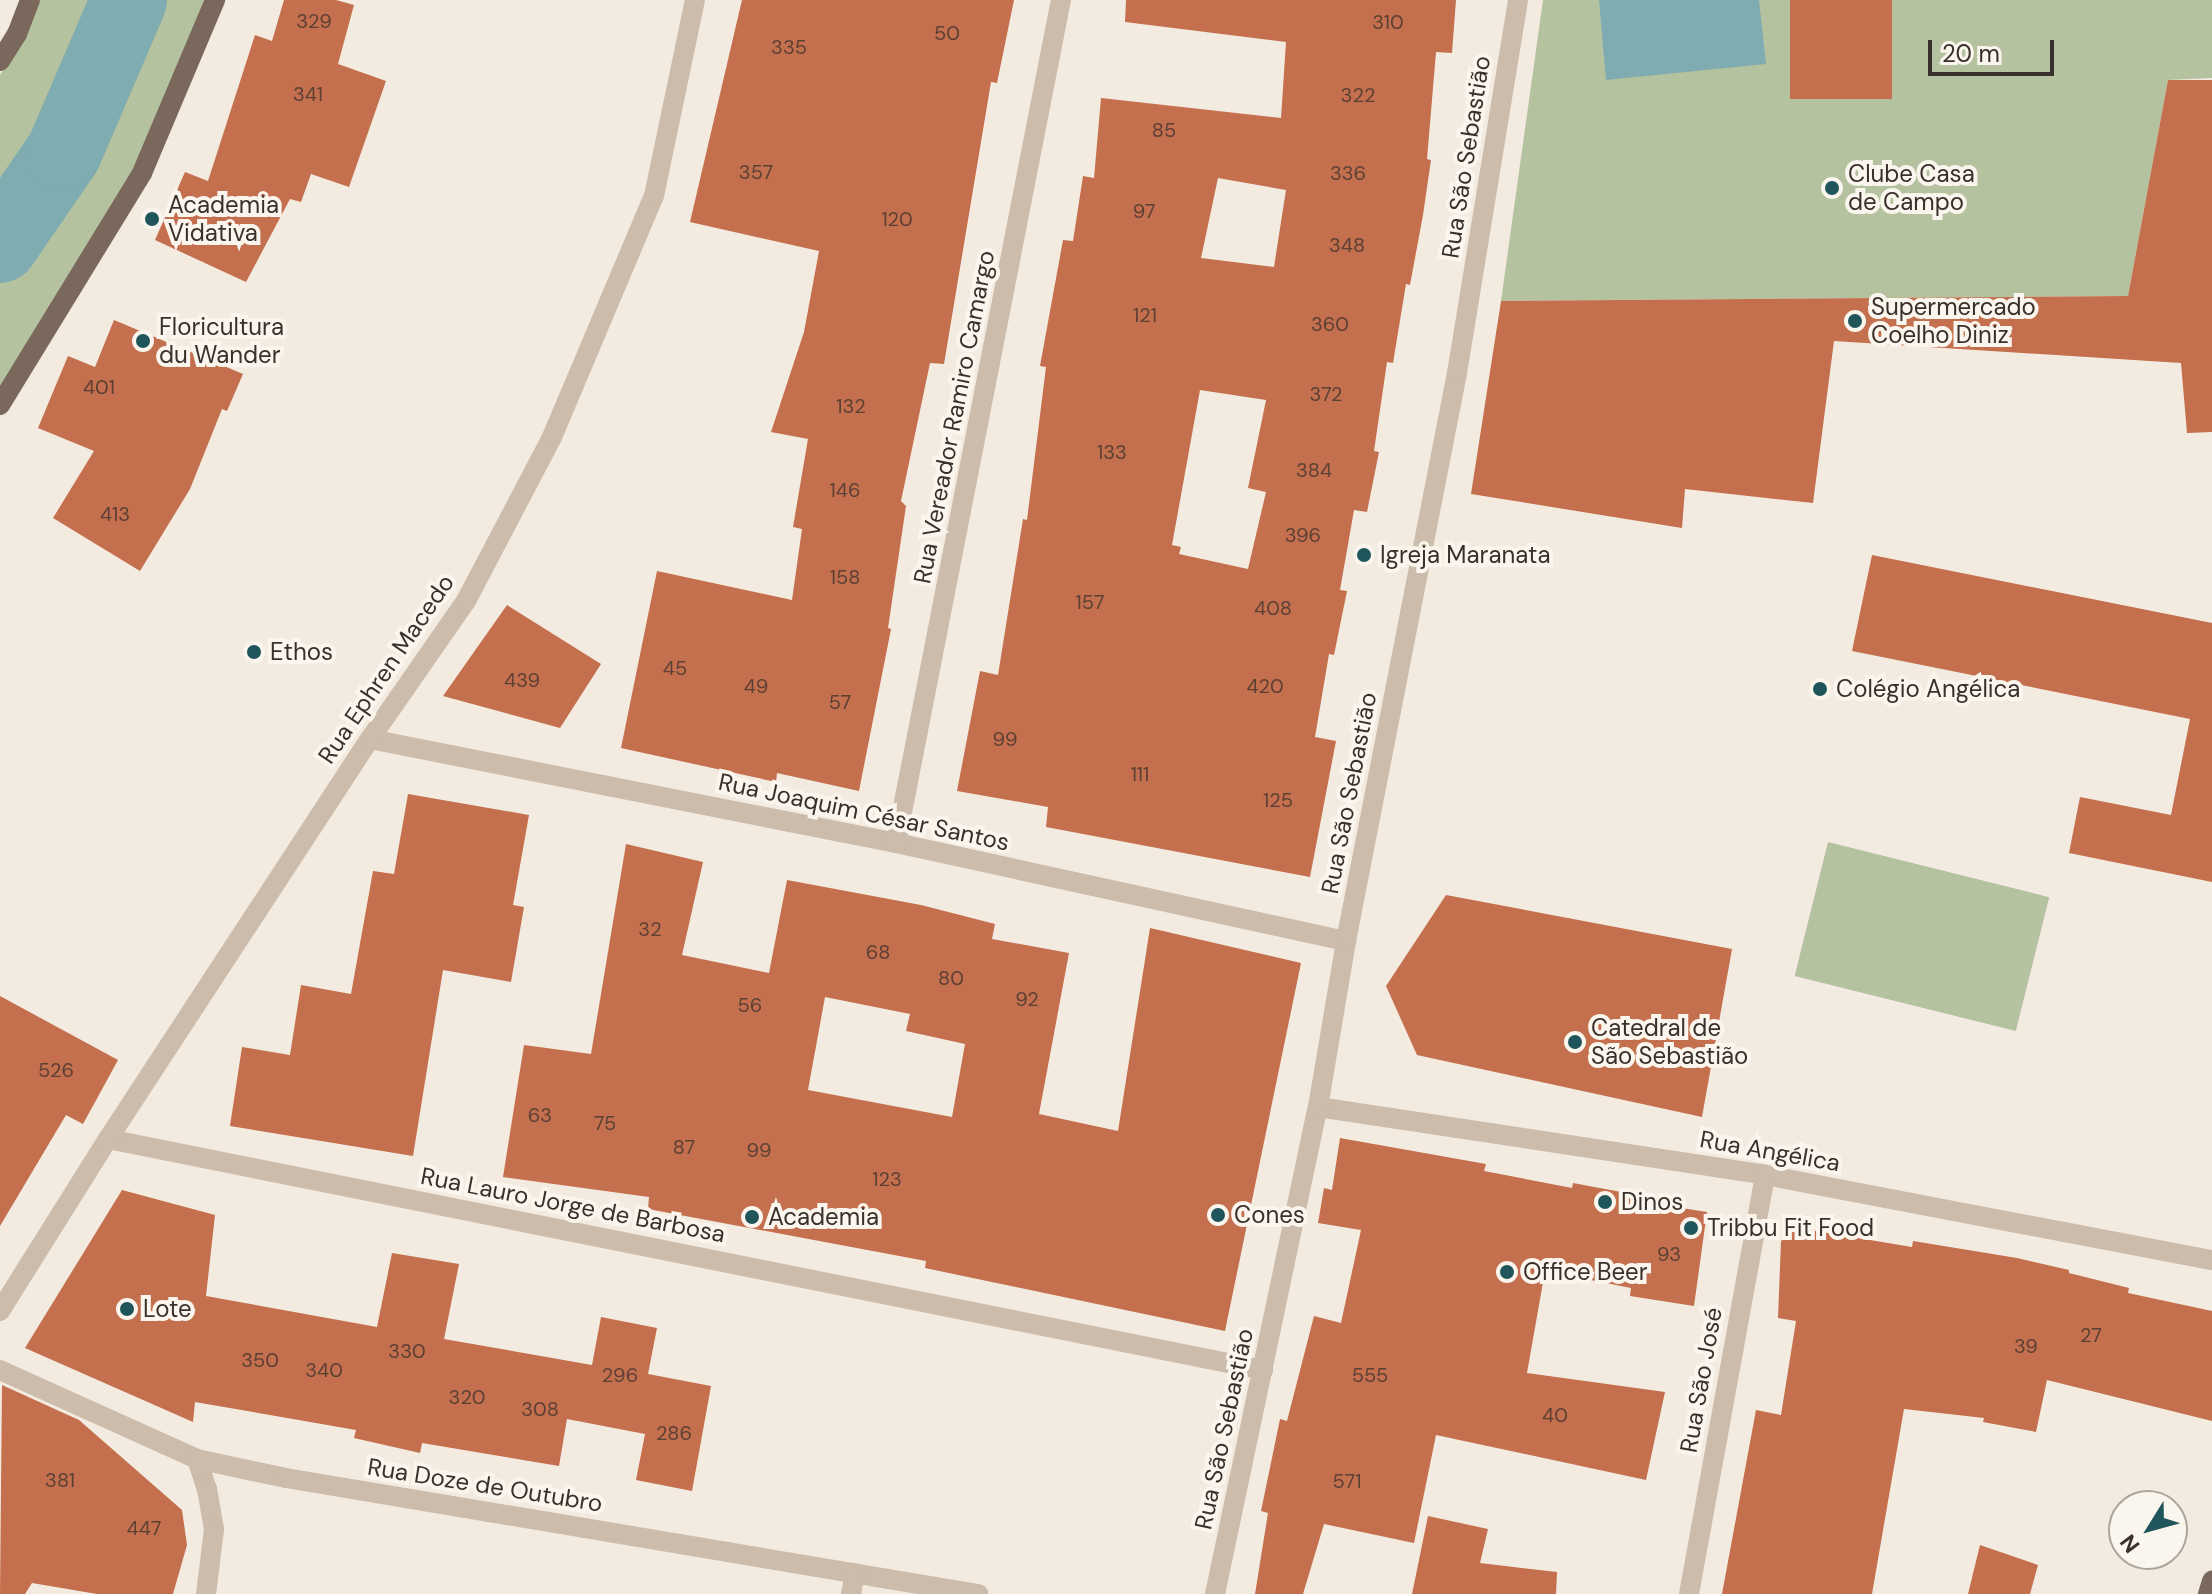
<!DOCTYPE html>
<meta charset="utf-8">
<style>
body{margin:0}
#map{position:relative;width:2212px;height:1594px;overflow:hidden;background:#f3ebe0;font-family:"DM Sans",sans-serif}
div>[style]{position:absolute}
[style*='--x']{left:calc(var(--x)*1px);top:calc(var(--y)*1px);width:calc(var(--w)*1px);rotate:calc(var(--a)*1deg)}
.green>*{inset:0;background:#b5c2a0;transform-origin:0 0}
.water>*{inset:0;background:#7facb0}
.river>*{height:76px;margin:-38px;padding:0 38px;transform-origin:38px;border-radius:38px;background:#7facb0}
.building>*{inset:0;background:#c46f4d;transform-origin:0 0}
.minor>*{height:20px;margin:-10px;padding:0 10px;transform-origin:10px;border-radius:10px;background:#cbbcac}
.major>*{height:20px;margin:-10px;padding:0 10px;transform-origin:10px;border-radius:10px;background:#7b685c}
.dots>*{width:22px;height:22px;translate:-50% -50%;box-sizing:border-box;border:4px solid #faf5ed;border-radius:50%}
span{translate:-50% -50%;white-space:nowrap;text-align:center;line-height:1.15;-webkit-text-stroke:8px #faf5ed;paint-order:stroke}
.number-label{font-size:20px;color:#5c4034}
.number-label span{-webkit-text-stroke-width:0}
.street-label{font-size:24px;color:#3a302b}
.poi-label{font-size:24px;color:#3a302b}
.left{translate:0 -50%;text-align:left}
.north{position:absolute;left:2108px;top:1490px;width:80px;height:80px;box-sizing:border-box;background:#faf5ed;border:2px solid #ada69f;border-radius:50%;rotate:233deg;font-size:22px;font-weight:700;line-height:32px;text-align:center;color:#3a302b}
.north::after{content:'';display:block;margin:auto;width:28px;height:36px;background:#20555b;clip-path:polygon(50% 0,100% 100%,50% 72%,0 100%)}
.scale{position:absolute;left:1928px;top:40px;width:126px;height:36px;box-sizing:border-box;border:4px solid #3a302b;border-top:0;padding-left:10px;font-size:24px;line-height:28px;white-space:nowrap;color:#3a302b;-webkit-text-stroke:6px #faf5ed;paint-order:stroke}
</style>
<div id="map">
<div class="green">
<div style="clip-path:polygon(39px 0,211px 0,137px 168px,0 396px,0 75px,29px 26px)"></div>
<div style="clip-path:polygon(1543px 0,2212px 0,2212px 78px,2168px 80px,2128px 296px,1501px 301px)"></div>
<div style="left:1828px;top:842px;width:228px;height:138px;rotate:14deg"></div>
</div>
<div class="water">
<div style="clip-path:polygon(1599px 0,1759px 0,1766px 64px,1606px 80px)"></div>
</div>
<div class="river">
<div style="--x:0;--y:245;--w:113;--a:-55.5"></div>
<div style="--x:64;--y:152;--w:165;--a:-66.8"></div>
</div>
<div class="building">
<div style="clip-path:polygon(284px 0,336px 0,354px 5px,338px 64px,386px 81px,349px 187px,311px 174px,301px 202px,290px 199px,246px 282px,155px 240px,185px 172px,208px 181px,255px 35px,272px 41px)"></div>
<div style="clip-path:polygon(742px 0,1014px 0,997px 83px,991px 82px,944px 364px,930px 363px,901px 501px,906px 506px,888px 628px,891px 629px,859px 791px,777px 773px,776px 782px,621px 748px,657px 571px,792px 600px,802px 529px,793px 527px,808px 439px,771px 432px,804px 332px,819px 251px,690px 222px)"></div>
<div style="clip-path:polygon(evenodd,1126px 0,1456px 0,1452px 53px,1436px 52px,1427px 159px,1431px 160px,1423px 215px,1410px 285px,1406px 284px,1393px 363px,1387px 362px,1374px 451px,1379px 452px,1367px 512px,1354px 510px,1340px 590px,1347px 591px,1334px 655px,1329px 654px,1315px 737px,1336px 741px,1310px 877px,1046px 827px,1048px 807px,957px 791px,980px 671px,998px 675px,1023px 519px,1027px 520px,1046px 367px,1040px 366px,1063px 240px,1073px 241px,1083px 176px,1094px 178px,1101px 98px,1281px 118px,1286px 42px,1125px 22px,1126px 0,1218px 178px,1286px 190px,1274px 267px,1201px 258px,1218px 178px,1126px 0,1200px 390px,1266px 400px,1248px 488px,1266px 492px,1248px 569px,1179px 554px,1181px 547px,1172px 545px,1200px 390px)"></div>
<div style="left:1790px;top:0;width:102px;height:99px"></div>
<div style="clip-path:polygon(2168px 80px,2212px 80px,2212px 432px,2187px 433px,2181px 363px,1834px 341px,1813px 503px,1685px 489px,1682px 528px,1471px 494px,1501px 301px,2128px 296px)"></div>
<div style="clip-path:polygon(114px 320px,243px 374px,227px 411px,222px 409px,190px 489px,140px 571px,53px 518px,94px 451px,38px 428px,68px 356px,95px 367px)"></div>
<div style="clip-path:polygon(1872px 555px,2212px 623px,2212px 882px,2069px 853px,2080px 797px,2171px 815px,2190px 719px,1852px 651px)"></div>
<div style="clip-path:polygon(507px 605px,601px 664px,560px 728px,443px 696px)"></div>
<div style="clip-path:polygon(408px 794px,529px 815px,513px 905px,524px 907px,511px 982px,443px 970px,413px 1156px,230px 1126px,242px 1047px,290px 1055px,301px 985px,351px 994px,373px 871px,394px 874px)"></div>
<div style="clip-path:polygon(evenodd,626px 844px,703px 862px,682px 955px,769px 973px,787px 880px,921px 905px,995px 924px,992px 939px,1069px 953px,1039px 1114px,1118px 1131px,1150px 928px,1301px 963px,1225px 1331px,925px 1268px,926px 1261px,648px 1209px,649px 1197px,503px 1177px,524px 1045px,591px 1054px,626px 844px,825px 997px,910px 1014px,906px 1031px,965px 1044px,952px 1117px,808px 1090px,825px 997px)"></div>
<div style="clip-path:polygon(1446px 895px,1732px 949px,1702px 1117px,1417px 1055px,1386px 986px)"></div>
<div style="clip-path:polygon(0 996px,118px 1060px,83px 1124px,66px 1115px,0 1226px)"></div>
<div style="clip-path:polygon(1340px 1138px,1486px 1164px,1484px 1171px,1572px 1188px,1573px 1183px,1632px 1194px,1631px 1200px,1707px 1212px,1694px 1306px,1630px 1296px,1631px 1288px,1545px 1271px,1527px 1373px,1665px 1392px,1646px 1480px,1436px 1435px,1414px 1543px,1324px 1524px,1303px 1594px,1255px 1594px,1268px 1513px,1261px 1511px,1280px 1419px,1287px 1421px,1314px 1316px,1341px 1323px,1361px 1230px,1318px 1223px,1324px 1188px,1332px 1190px)"></div>
<div style="clip-path:polygon(122px 1190px,215px 1215px,206px 1296px,377px 1327px,392px 1253px,459px 1264px,444px 1339px,592px 1365px,601px 1317px,657px 1328px,648px 1374px,711px 1386px,692px 1491px,636px 1480px,645px 1434px,567px 1419px,559px 1466px,422px 1443px,420px 1453px,354px 1438px,356px 1430px,195px 1402px,193px 1422px,25px 1348px)"></div>
<div style="clip-path:polygon(1798px 1228px,1912px 1247px,1913px 1241px,2017px 1258px,2069px 1270px,2069px 1273px,2129px 1288px,2128px 1293px,2212px 1311px,2212px 1421px,2047px 1380px,2036px 1432px,1983px 1422px,1984px 1418px,1904px 1409px,1872px 1594px,1722px 1594px,1756px 1410px,1781px 1415px,1796px 1321px,1778px 1318px,1781px 1241px)"></div>
<div style="clip-path:polygon(2px 1385px,79px 1420px,182px 1510px,187px 1545px,173px 1594px,97px 1594px,32px 1583px,25px 1594px,0 1594px)"></div>
<div style="clip-path:polygon(1428px 1516px,1488px 1529px,1480px 1563px,1557px 1572px,1556px 1594px,1412px 1594px)"></div>
<div style="clip-path:polygon(1980px 1545px,2038px 1565px,2030px 1594px,1968px 1594px)"></div>
</div>
<div class="minor">
<div style="--x:370;--y:739;--w:536;--a:11.18"></div>
<div style="--x:896;--y:843;--w:461;--a:12.3"></div>
<div style="--x:896;--y:843;--w:859;--a:-78.93"></div>
<div style="--x:1318;--y:1107;--w:452;--a:8.6"></div>
<div style="--x:1765;--y:1175;--w:455;--a:10.8"></div>
<div style="--x:108;--y:1139;--w:1178;--a:11.31"></div>
<div style="--x:0;--y:1311;--w:203;--a:-57.9"></div>
<div style="--x:108;--y:1139;--w:478;--a:-56.8"></div>
<div style="--x:370;--y:739;--w:168;--a:-55.2"></div>
<div style="--x:466;--y:601;--w:185;--a:-62.3"></div>
<div style="--x:552;--y:437;--w:262;--a:-67.1"></div>
<div style="--x:654;--y:196;--w:200;--a:-78.2"></div>
<div style="--x:0;--y:1370;--w:216;--a:24.3"></div>
<div style="--x:197;--y:1459;--w:91;--a:12.1"></div>
<div style="--x:286;--y:1478;--w:702;--a:9.52"></div>
<div style="--x:197;--y:1459;--w:32;--a:72"></div>
<div style="--x:207;--y:1489;--w:41;--a:80.1"></div>
<div style="--x:214;--y:1529;--w:65;--a:97"></div>
<div style="--x:851;--y:1594;--w:21;--a:-79"></div>
<div style="--x:1215;--y:1594;--w:498;--a:-78.1"></div>
<div style="--x:1318;--y:1107;--w:168;--a:-80.4"></div>
<div style="--x:1346;--y:941;--w:579;--a:-78.94"></div>
<div style="--x:1457;--y:373;--w:378;--a:-80.7"></div>
<div style="--x:1689;--y:1594;--w:426;--a:-79.7"></div>
</div>
<div class="major">
<div style="--x:0;--y:61;--w:32;--a:-58"></div>
<div style="--x:17;--y:34;--w:36;--a:-69"></div>
<div style="--x:0;--y:405;--w:272;--a:-58.5"></div>
<div style="--x:142;--y:173;--w:188;--a:-67.1"></div>
<div style="--x:2208;--y:1594;--w:14;--a:-73"></div>
</div>
<div class="dots">
<div style="left:1832px;top:188px;background:#20555b"></div>
<div style="left:152px;top:219px;background:#20555b"></div>
<div style="left:1855px;top:321px;background:#20555b"></div>
<div style="left:143px;top:341px;background:#20555b"></div>
<div style="left:1364px;top:555px;background:#20555b"></div>
<div style="left:254px;top:652px;background:#20555b"></div>
<div style="left:1820px;top:689px;background:#20555b"></div>
<div style="left:1575px;top:1042px;background:#20555b"></div>
<div style="left:1605px;top:1202px;background:#20555b"></div>
<div style="left:1218px;top:1215px;background:#20555b"></div>
<div style="left:752px;top:1217px;background:#20555b"></div>
<div style="left:1691px;top:1228px;background:#20555b"></div>
<div style="left:1507px;top:1272px;background:#20555b"></div>
<div style="left:127px;top:1309px;background:#20555b"></div>
</div>
<div class="number-label">
<span style="left:314px;top:21px">329</span>
<span style="left:1388px;top:22px">310</span>
<span style="left:947px;top:33px">50</span>
<span style="left:789px;top:47px">335</span>
<span style="left:308px;top:94px">341</span>
<span style="left:1358px;top:95px">322</span>
<span style="left:1164px;top:130px">85</span>
<span style="left:756px;top:172px">357</span>
<span style="left:1348px;top:173px">336</span>
<span style="left:1144px;top:211px">97</span>
<span style="left:897px;top:219px">120</span>
<span style="left:1347px;top:245px">348</span>
<span style="left:1145px;top:315px">121</span>
<span style="left:1330px;top:324px">360</span>
<span style="left:99px;top:387px">401</span>
<span style="left:1326px;top:394px">372</span>
<span style="left:851px;top:406px">132</span>
<span style="left:1112px;top:452px">133</span>
<span style="left:1314px;top:470px">384</span>
<span style="left:845px;top:490px">146</span>
<span style="left:115px;top:514px">413</span>
<span style="left:1303px;top:535px">396</span>
<span style="left:845px;top:577px">158</span>
<span style="left:1090px;top:602px">157</span>
<span style="left:1273px;top:608px">408</span>
<span style="left:675px;top:668px">45</span>
<span style="left:522px;top:680px">439</span>
<span style="left:756px;top:686px">49</span>
<span style="left:1265px;top:686px">420</span>
<span style="left:840px;top:702px">57</span>
<span style="left:1005px;top:739px">99</span>
<span style="left:1140px;top:774px">111</span>
<span style="left:1278px;top:800px">125</span>
<span style="left:650px;top:929px">32</span>
<span style="left:878px;top:952px">68</span>
<span style="left:951px;top:978px">80</span>
<span style="left:1027px;top:999px">92</span>
<span style="left:750px;top:1005px">56</span>
<span style="left:56px;top:1070px">526</span>
<span style="left:540px;top:1115px">63</span>
<span style="left:605px;top:1123px">75</span>
<span style="left:684px;top:1147px">87</span>
<span style="left:759px;top:1150px">99</span>
<span style="left:887px;top:1179px">123</span>
<span style="left:1669px;top:1254px">93</span>
<span style="left:2091px;top:1335px">27</span>
<span style="left:2026px;top:1346px">39</span>
<span style="left:407px;top:1351px">330</span>
<span style="left:260px;top:1360px">350</span>
<span style="left:324px;top:1370px">340</span>
<span style="left:620px;top:1375px">296</span>
<span style="left:1370px;top:1375px">555</span>
<span style="left:467px;top:1397px">320</span>
<span style="left:540px;top:1409px">308</span>
<span style="left:1555px;top:1415px">40</span>
<span style="left:674px;top:1433px">286</span>
<span style="left:60px;top:1480px">381</span>
<span style="left:1347px;top:1481px">571</span>
<span style="left:144px;top:1528px">447</span>
</div>
<div class="street-label">
<span style="left:1466px;top:157px;rotate:-81deg">Rua São Sebastião</span>
<span style="left:954px;top:417px;rotate:-79deg">Rua Vereador Ramiro Camargo</span>
<span style="left:386px;top:669px;rotate:-56deg">Rua Ephren Macedo</span>
<span style="left:1349px;top:793px;rotate:-79deg">Rua São Sebastião</span>
<span style="left:864px;top:812px;rotate:12deg">Rua Joaquim César Santos</span>
<span style="left:1770px;top:1151px;rotate:10deg">Rua Angélica</span>
<span style="left:573px;top:1205px;rotate:11deg">Rua Lauro Jorge de Barbosa</span>
<span style="left:1701px;top:1380px;rotate:-80deg">Rua São José</span>
<span style="left:1224px;top:1429px;rotate:-78deg">Rua São Sebastião</span>
<span style="left:485px;top:1485px;rotate:9deg">Rua Doze de Outubro</span>
</div>
<div class="poi-label">
<span class="left" style="left:1848px;top:188px">Clube Casa<br>de Campo</span>
<span class="left" style="left:168px;top:219px">Academia<br>Vidativa</span>
<span class="left" style="left:1871px;top:321px">Supermercado<br>Coelho Diniz</span>
<span class="left" style="left:159px;top:341px">Floricultura<br>du Wander</span>
<span class="left" style="left:1380px;top:555px">Igreja Maranata</span>
<span class="left" style="left:270px;top:652px">Ethos</span>
<span class="left" style="left:1836px;top:689px">Colégio Angélica</span>
<span class="left" style="left:1591px;top:1042px">Catedral de<br>São Sebastião</span>
<span class="left" style="left:1621px;top:1202px">Dinos</span>
<span class="left" style="left:1234px;top:1215px">Cones</span>
<span class="left" style="left:768px;top:1217px">Academia</span>
<span class="left" style="left:1707px;top:1228px">Tribbu Fit Food</span>
<span class="left" style="left:1523px;top:1272px">Office Beer</span>
<span class="left" style="left:143px;top:1309px">Lote</span>
</div>
<div class="north">N</div>
<div class="scale">20 m</div>
</div>
